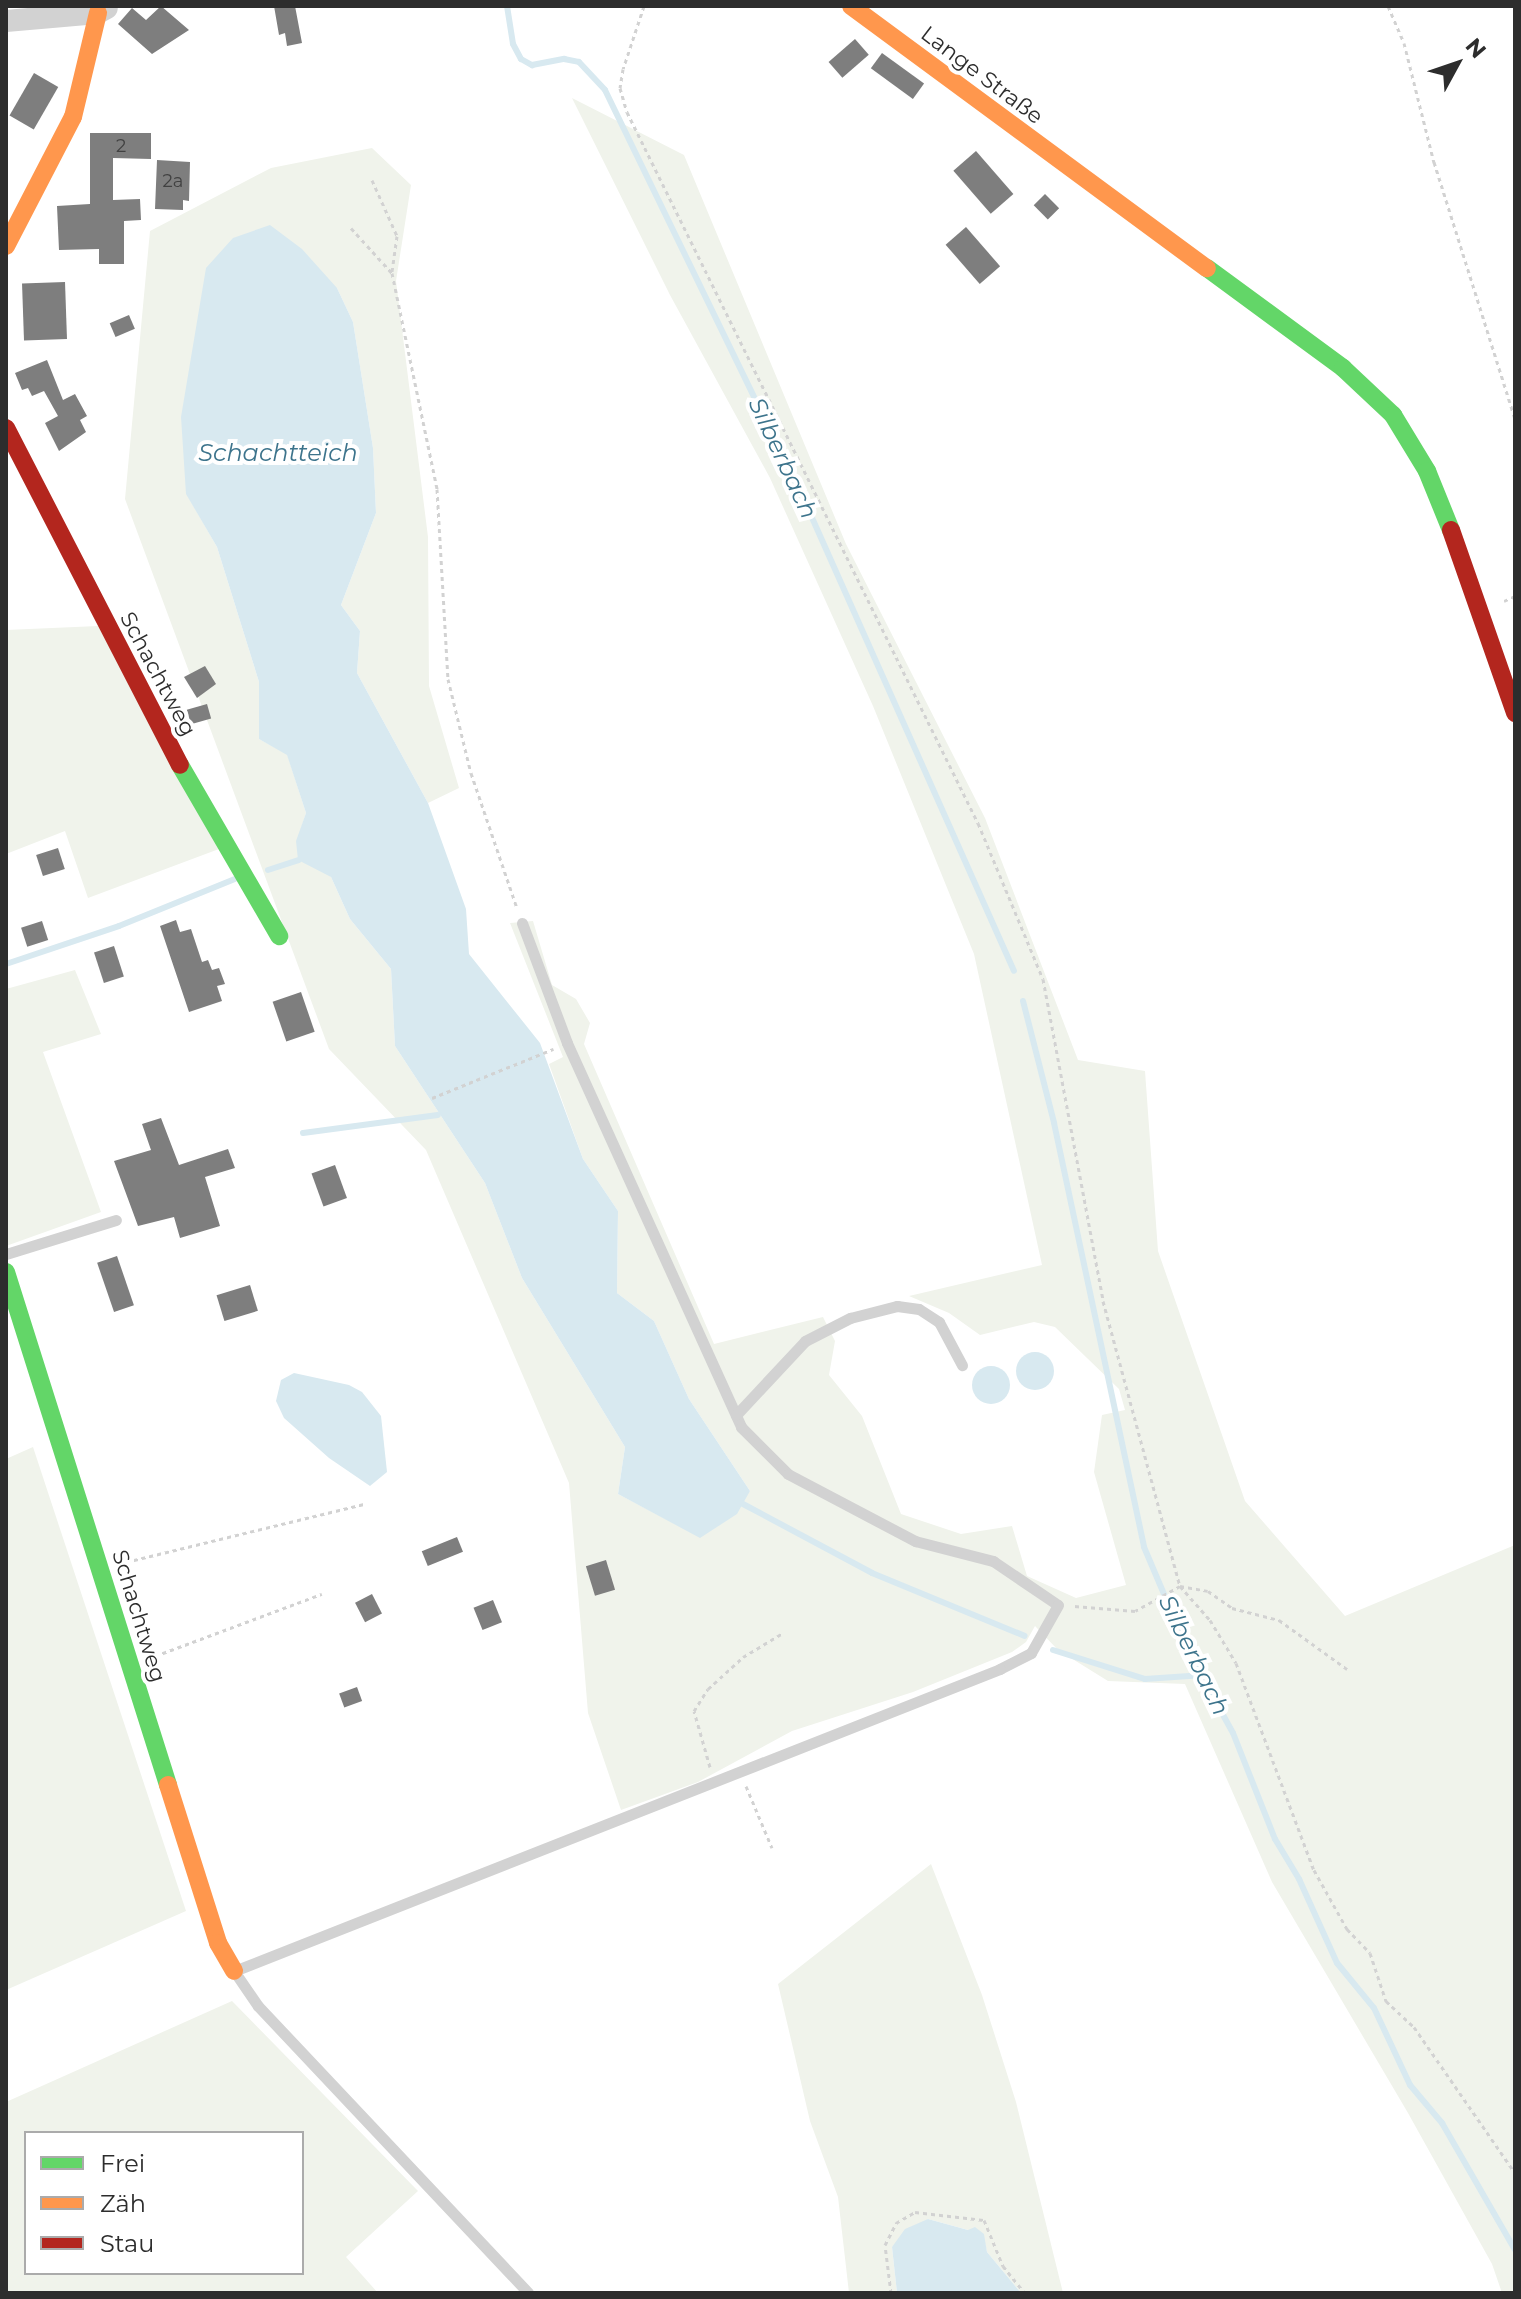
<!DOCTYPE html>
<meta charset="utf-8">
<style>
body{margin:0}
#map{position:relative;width:1521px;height:2299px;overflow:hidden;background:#fff;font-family:Montserrat,sans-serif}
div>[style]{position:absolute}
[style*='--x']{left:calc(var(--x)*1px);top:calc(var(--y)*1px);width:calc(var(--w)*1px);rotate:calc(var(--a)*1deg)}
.green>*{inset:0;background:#f0f3eb}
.water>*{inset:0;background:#d8e9f0}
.round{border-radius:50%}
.stream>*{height:6px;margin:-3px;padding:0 3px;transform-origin:3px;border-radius:3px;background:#d8e9f0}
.building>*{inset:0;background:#7e7e7e;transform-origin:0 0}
.path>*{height:3px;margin-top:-1.5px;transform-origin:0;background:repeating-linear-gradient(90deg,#d2d2d2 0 4px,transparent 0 8px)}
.lane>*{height:11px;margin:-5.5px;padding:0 5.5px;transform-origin:5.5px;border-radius:5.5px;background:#d2d2d2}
.street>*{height:22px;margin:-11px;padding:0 11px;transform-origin:11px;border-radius:11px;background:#d2d2d2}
.fast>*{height:18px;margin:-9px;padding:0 9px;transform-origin:9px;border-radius:9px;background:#63d668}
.slow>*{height:18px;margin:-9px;padding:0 9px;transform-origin:9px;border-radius:9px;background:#ff974d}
.jam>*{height:18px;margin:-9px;padding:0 9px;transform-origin:9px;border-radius:9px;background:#b3261e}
span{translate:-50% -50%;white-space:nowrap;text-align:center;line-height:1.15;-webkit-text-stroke:8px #fff;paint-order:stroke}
.number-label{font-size:18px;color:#414141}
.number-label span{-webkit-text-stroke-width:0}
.street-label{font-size:22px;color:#2d2d2d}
.water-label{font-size:24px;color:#3d748c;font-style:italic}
.frame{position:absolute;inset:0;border:8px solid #2d2d2d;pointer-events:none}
.legend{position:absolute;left:24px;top:2131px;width:280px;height:144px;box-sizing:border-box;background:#fff;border:2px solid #ababab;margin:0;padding:10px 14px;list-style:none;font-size:24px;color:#2d2d2d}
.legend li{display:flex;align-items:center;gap:16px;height:40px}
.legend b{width:40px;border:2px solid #ababab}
.north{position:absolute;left:1417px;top:24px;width:80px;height:80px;-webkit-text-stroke:6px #fff;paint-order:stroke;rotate:50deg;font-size:22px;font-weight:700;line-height:32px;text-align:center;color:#2d2d2d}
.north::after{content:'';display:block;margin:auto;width:28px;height:36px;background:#2d2d2d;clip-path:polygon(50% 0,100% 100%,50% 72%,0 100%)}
</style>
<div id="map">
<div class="green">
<div style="clip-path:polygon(572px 98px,684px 155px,846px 544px,985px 818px,1078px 1060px,1145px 1071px,1158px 1251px,1245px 1501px,1345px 1616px,1515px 1545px,1515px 2293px,1502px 2293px,1492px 2264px,1408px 2113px,1272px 1882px,1185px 1684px,1108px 1681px,1058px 1650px,1035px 1626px,1026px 1642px,1012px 1652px,913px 1692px,792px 1731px,698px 1782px,621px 1810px,588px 1713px,569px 1483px,426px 1150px,329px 1049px,125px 499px,150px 231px,271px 168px,372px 148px,411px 185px,396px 281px,428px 537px,429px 686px,459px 788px,428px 803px,357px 673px,360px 631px,341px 605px,376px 513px,373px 448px,353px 322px,337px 288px,186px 493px,217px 547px,259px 682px,259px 739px,287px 754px,306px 813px,297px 841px,331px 877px,350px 919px,391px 969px,395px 1046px,485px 1183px,522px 1278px,625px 1447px,618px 1494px,700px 1537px,750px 1491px,689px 1399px,654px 1321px,617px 1293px,618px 1211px,583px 1159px,549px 1064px,563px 1057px,510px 923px,533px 921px,552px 985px,576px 999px,590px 1023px,584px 1044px,714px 1344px,823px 1317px,835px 1341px,829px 1375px,862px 1416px,901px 1514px,961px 1534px,1012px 1526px,1027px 1576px,1076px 1598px,1126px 1585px,1094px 1472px,1102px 1415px,1125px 1410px,1119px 1389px,1055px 1327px,1034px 1322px,980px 1335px,949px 1313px,909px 1296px,1042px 1265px,974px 954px,873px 706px,770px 478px,670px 295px)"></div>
<div style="clip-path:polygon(98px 626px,219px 849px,88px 898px,65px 831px,6px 854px,6px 630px)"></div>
<div style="clip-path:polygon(75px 970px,101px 1034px,43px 1052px,101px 1212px,6px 1246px,6px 989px)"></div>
<div style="clip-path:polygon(33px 1447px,186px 1911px,6px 1990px,6px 1459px)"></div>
<div style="clip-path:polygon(931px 1864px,982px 1995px,1016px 2102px,1063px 2293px,1021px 2293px,987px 2252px,983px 2234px,928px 2219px,892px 2247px,897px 2293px,849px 2293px,838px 2197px,810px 2121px,778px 1984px)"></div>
<div style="clip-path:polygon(evenodd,232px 2001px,418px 2191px,346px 2257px,378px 2293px,6px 2293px,6px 2102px,232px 2001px,302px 2133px,302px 2273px,26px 2273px,26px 2133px,302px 2133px)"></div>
</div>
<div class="water">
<div style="clip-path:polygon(270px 225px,302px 249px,337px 288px,353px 322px,373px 448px,376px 513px,341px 605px,360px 631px,357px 673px,428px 803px,466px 909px,469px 954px,540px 1043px,583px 1159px,618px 1211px,617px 1293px,654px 1321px,689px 1399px,750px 1491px,737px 1514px,700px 1538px,618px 1494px,625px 1447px,522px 1278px,485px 1183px,395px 1046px,391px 969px,350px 919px,331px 877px,298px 860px,296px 841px,306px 813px,287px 755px,259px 739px,259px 682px,217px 547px,186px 494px,181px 417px,206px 268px,233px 238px)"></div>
<div class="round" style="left:1016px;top:1352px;width:38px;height:38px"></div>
<div class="round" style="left:972px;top:1366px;width:38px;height:38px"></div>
<div style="clip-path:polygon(294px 1373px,349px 1385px,362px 1392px,381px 1416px,387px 1472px,370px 1486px,329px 1458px,284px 1418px,276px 1401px,281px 1380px)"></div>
<div style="clip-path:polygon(928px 2219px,968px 2230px,975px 2227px,984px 2234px,987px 2252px,1021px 2293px,897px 2293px,892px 2247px,905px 2229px)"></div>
</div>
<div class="stream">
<div style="--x:507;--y:6;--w:38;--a:81"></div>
<div style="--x:513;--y:44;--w:17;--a:62"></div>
<div style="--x:521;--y:59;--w:13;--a:29"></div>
<div style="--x:532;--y:65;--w:33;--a:-11"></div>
<div style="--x:564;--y:59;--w:15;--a:11"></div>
<div style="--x:579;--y:62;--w:38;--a:47"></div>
<div style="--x:605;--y:90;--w:448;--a:64.1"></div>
<div style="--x:801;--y:493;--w:523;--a:65.98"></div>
<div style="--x:268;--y:870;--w:32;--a:-18"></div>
<div style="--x:6;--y:964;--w:119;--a:-18.6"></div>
<div style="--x:119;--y:926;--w:125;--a:-22.1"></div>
<div style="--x:1023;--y:1001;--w:126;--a:75.7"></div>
<div style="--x:1054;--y:1123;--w:433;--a:78"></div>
<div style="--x:1144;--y:1547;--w:115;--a:67"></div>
<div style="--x:1189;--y:1653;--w:91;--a:61.2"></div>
<div style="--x:1233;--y:1733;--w:114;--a:68.4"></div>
<div style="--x:1275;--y:1839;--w:47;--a:59"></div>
<div style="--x:1299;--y:1879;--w:92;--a:65.7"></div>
<div style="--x:1337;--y:1963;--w:58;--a:50.6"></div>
<div style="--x:1374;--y:2008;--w:85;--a:64.9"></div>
<div style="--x:1410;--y:2085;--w:50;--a:49.9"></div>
<div style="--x:1442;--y:2123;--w:146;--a:60.1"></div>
<div style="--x:303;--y:1133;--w:136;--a:-7.6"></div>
<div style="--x:743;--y:1504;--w:146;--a:28.1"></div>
<div style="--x:872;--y:1573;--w:165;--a:22.4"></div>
<div style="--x:1053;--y:1650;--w:96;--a:17.5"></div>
<div style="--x:1145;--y:1679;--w:59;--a:-3.9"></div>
</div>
<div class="building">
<div style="clip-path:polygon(161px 6px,189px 30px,152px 54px,118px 24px,132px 8px,146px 20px)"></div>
<div style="clip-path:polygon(274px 6px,295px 6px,302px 43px,287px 46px,285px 33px,279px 35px)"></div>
<div style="left:855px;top:39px;width:21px;height:35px;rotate:49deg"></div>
<div style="left:882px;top:53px;width:52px;height:19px;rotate:36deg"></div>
<div style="left:34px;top:73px;width:28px;height:49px;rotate:30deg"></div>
<div style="clip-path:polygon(90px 133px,151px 133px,151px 159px,113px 158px,113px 200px,140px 199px,141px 220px,124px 221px,124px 264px,99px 264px,99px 249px,59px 250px,57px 206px,90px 204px)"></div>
<div style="left:976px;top:151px;width:57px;height:30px;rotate:49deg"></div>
<div style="clip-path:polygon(157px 160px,190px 162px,189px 201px,183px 200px,183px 210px,155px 209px)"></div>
<div style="left:1045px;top:194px;width:20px;height:16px;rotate:45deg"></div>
<div style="left:966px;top:227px;width:52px;height:27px;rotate:49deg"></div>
<div style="left:65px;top:282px;width:57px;height:43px;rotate:88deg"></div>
<div style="left:129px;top:315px;width:15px;height:21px;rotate:67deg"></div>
<div style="clip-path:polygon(47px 360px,63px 400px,75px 394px,87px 416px,80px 420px,86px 432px,59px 451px,45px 423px,58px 416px,44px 391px,32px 396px,28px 388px,22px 390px,15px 373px)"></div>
<div style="clip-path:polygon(205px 666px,216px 684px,197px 698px,184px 677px)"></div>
<div style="left:207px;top:704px;width:15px;height:21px;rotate:74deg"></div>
<div style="left:58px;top:848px;width:22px;height:23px;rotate:72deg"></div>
<div style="clip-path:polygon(176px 920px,180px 932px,191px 929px,202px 962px,208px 960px,212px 970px,219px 968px,225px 984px,217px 986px,222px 1001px,189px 1012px,160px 926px)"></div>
<div style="left:42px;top:921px;width:20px;height:22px;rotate:72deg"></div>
<div style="left:114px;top:946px;width:32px;height:21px;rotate:72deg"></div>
<div style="left:301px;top:992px;width:42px;height:30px;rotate:71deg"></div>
<div style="clip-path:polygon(161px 1118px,179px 1165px,228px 1149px,235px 1168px,205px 1177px,220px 1226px,180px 1238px,174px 1217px,138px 1226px,114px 1161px,151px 1150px,142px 1124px)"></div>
<div style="left:335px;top:1165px;width:35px;height:25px;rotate:70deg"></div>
<div style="left:117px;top:1256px;width:52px;height:21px;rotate:71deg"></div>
<div style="left:250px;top:1285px;width:27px;height:35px;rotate:73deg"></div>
<div style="left:457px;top:1537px;width:16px;height:38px;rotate:68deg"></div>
<div style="left:606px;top:1560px;width:31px;height:21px;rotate:73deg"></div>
<div style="left:372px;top:1594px;width:22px;height:19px;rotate:63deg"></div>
<div style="left:493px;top:1600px;width:24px;height:21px;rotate:68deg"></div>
<div style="left:357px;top:1687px;width:15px;height:19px;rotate:70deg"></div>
</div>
<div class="path">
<div style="--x:644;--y:6;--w:66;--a:108.4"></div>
<div style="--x:623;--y:69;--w:19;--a:99"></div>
<div style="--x:620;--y:88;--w:25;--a:74"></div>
<div style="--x:627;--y:112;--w:793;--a:63.73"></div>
<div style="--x:978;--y:823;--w:169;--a:67.4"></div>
<div style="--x:1043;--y:979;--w:328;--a:79.4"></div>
<div style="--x:1103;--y:1301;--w:295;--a:74.9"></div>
<div style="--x:1180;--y:1586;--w:51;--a:150.9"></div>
<div style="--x:1135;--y:1611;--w:61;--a:-175.3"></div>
<div style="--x:1388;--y:6;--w:40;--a:66.6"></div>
<div style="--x:1404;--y:43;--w:123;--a:75.9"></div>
<div style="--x:1434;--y:162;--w:269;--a:72.5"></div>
<div style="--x:372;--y:180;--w:61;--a:65.9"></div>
<div style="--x:397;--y:236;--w:37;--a:98"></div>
<div style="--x:351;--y:228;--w:61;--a:47.7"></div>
<div style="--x:392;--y:273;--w:221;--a:78.2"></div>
<div style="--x:437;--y:489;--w:190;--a:86.7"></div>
<div style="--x:448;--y:679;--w:97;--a:76.3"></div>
<div style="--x:471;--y:773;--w:143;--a:71.2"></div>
<div style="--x:1504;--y:601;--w:12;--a:-24"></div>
<div style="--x:432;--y:1098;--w:131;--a:-22"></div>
<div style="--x:126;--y:1562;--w:245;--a:-13.7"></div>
<div style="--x:1180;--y:1586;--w:45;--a:48.6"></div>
<div style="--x:1210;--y:1620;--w:50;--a:58.8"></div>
<div style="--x:1236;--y:1663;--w:221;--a:69.4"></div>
<div style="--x:1314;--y:1870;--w:68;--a:60.8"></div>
<div style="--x:1347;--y:1929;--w:33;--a:46"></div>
<div style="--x:1370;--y:1953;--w:51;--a:71.6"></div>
<div style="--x:1386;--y:2001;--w:38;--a:43"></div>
<div style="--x:1414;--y:2027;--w:178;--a:55.3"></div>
<div style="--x:1180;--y:1586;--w:28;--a:10"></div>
<div style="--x:1208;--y:1591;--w:29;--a:35"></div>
<div style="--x:1232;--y:1608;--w:49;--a:14.3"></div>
<div style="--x:1279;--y:1620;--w:84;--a:35.8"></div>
<div style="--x:155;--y:1656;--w:178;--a:-20.4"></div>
<div style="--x:710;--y:1767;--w:58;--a:-105.9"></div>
<div style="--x:694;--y:1711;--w:26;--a:-58"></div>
<div style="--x:708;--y:1689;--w:47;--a:-42.4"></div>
<div style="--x:743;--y:1657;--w:47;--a:-31"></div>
<div style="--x:746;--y:1786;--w:67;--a:67.2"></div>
<div style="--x:891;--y:2293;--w:48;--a:-97.1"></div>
<div style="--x:885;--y:2245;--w:25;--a:-63"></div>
<div style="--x:896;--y:2223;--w:22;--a:-30"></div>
<div style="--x:915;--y:2212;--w:69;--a:6.6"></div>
<div style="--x:984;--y:2220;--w:50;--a:67.6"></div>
<div style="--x:1003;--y:2266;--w:35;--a:51"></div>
</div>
<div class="lane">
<div style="--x:522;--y:923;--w:128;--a:69.4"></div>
<div style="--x:567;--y:1043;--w:422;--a:65.6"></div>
<div style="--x:741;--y:1427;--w:66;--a:45"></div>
<div style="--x:788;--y:1474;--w:144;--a:27.8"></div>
<div style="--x:915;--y:1541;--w:81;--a:14.4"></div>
<div style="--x:993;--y:1561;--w:78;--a:34.1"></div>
<div style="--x:1058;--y:1605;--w:55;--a:119.4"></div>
<div style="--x:1031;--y:1653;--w:35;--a:153"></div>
<div style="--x:1000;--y:1669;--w:823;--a:158.48"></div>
<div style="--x:234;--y:1971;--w:42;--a:55.6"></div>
<div style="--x:258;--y:2006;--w:394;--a:46.7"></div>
<div style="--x:6;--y:1254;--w:115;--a:-17.2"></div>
<div style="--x:736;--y:1415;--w:101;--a:-47"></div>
<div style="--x:805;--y:1341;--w:51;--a:-27.1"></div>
<div style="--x:850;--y:1318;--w:49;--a:-14.3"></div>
<div style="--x:897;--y:1306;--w:22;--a:8"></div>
<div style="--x:919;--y:1309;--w:24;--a:33"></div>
<div style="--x:939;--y:1322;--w:49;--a:61.9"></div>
</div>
<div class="street">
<div style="--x:6;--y:21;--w:92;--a:-5"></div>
<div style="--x:98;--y:13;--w:10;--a:-29"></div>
</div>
<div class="fast">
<div style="--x:1207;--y:268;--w:169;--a:36.3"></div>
<div style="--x:1343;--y:368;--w:69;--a:43.2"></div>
<div style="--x:1393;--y:415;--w:66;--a:58.7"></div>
<div style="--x:1427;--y:471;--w:64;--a:67.9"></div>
<div style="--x:180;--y:765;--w:198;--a:59.9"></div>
<div style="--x:6;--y:1272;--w:538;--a:72.47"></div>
</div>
<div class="slow">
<div style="--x:851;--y:6;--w:442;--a:36.4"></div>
<div style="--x:6;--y:246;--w:145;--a:-62.6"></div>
<div style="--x:73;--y:117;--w:107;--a:-76.5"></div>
<div style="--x:168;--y:1785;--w:166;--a:72.4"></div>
<div style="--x:218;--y:1943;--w:32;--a:60"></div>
</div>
<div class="jam">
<div style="--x:6;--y:428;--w:379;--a:62.7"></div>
<div style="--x:1451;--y:530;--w:194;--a:70.7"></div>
</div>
<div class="number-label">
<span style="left:121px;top:146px">2</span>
<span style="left:173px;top:181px">2a</span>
</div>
<div class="street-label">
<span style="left:982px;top:75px;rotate:37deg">Lange Straße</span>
<span style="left:158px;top:674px;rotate:62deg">Schachtweg</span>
<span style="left:139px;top:1616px;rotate:73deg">Schachtweg</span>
</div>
<div class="water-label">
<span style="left:278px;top:453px">Schachtteich</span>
<span style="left:783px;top:458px;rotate:65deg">Silberbach</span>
<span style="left:1194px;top:1655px;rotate:64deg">Silberbach</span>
</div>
<div class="frame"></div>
<ul class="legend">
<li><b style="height:10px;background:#63d668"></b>Frei</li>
<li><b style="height:10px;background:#ff974d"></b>Zäh</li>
<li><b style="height:10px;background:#b3261e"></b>Stau</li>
</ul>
<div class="north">N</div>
</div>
